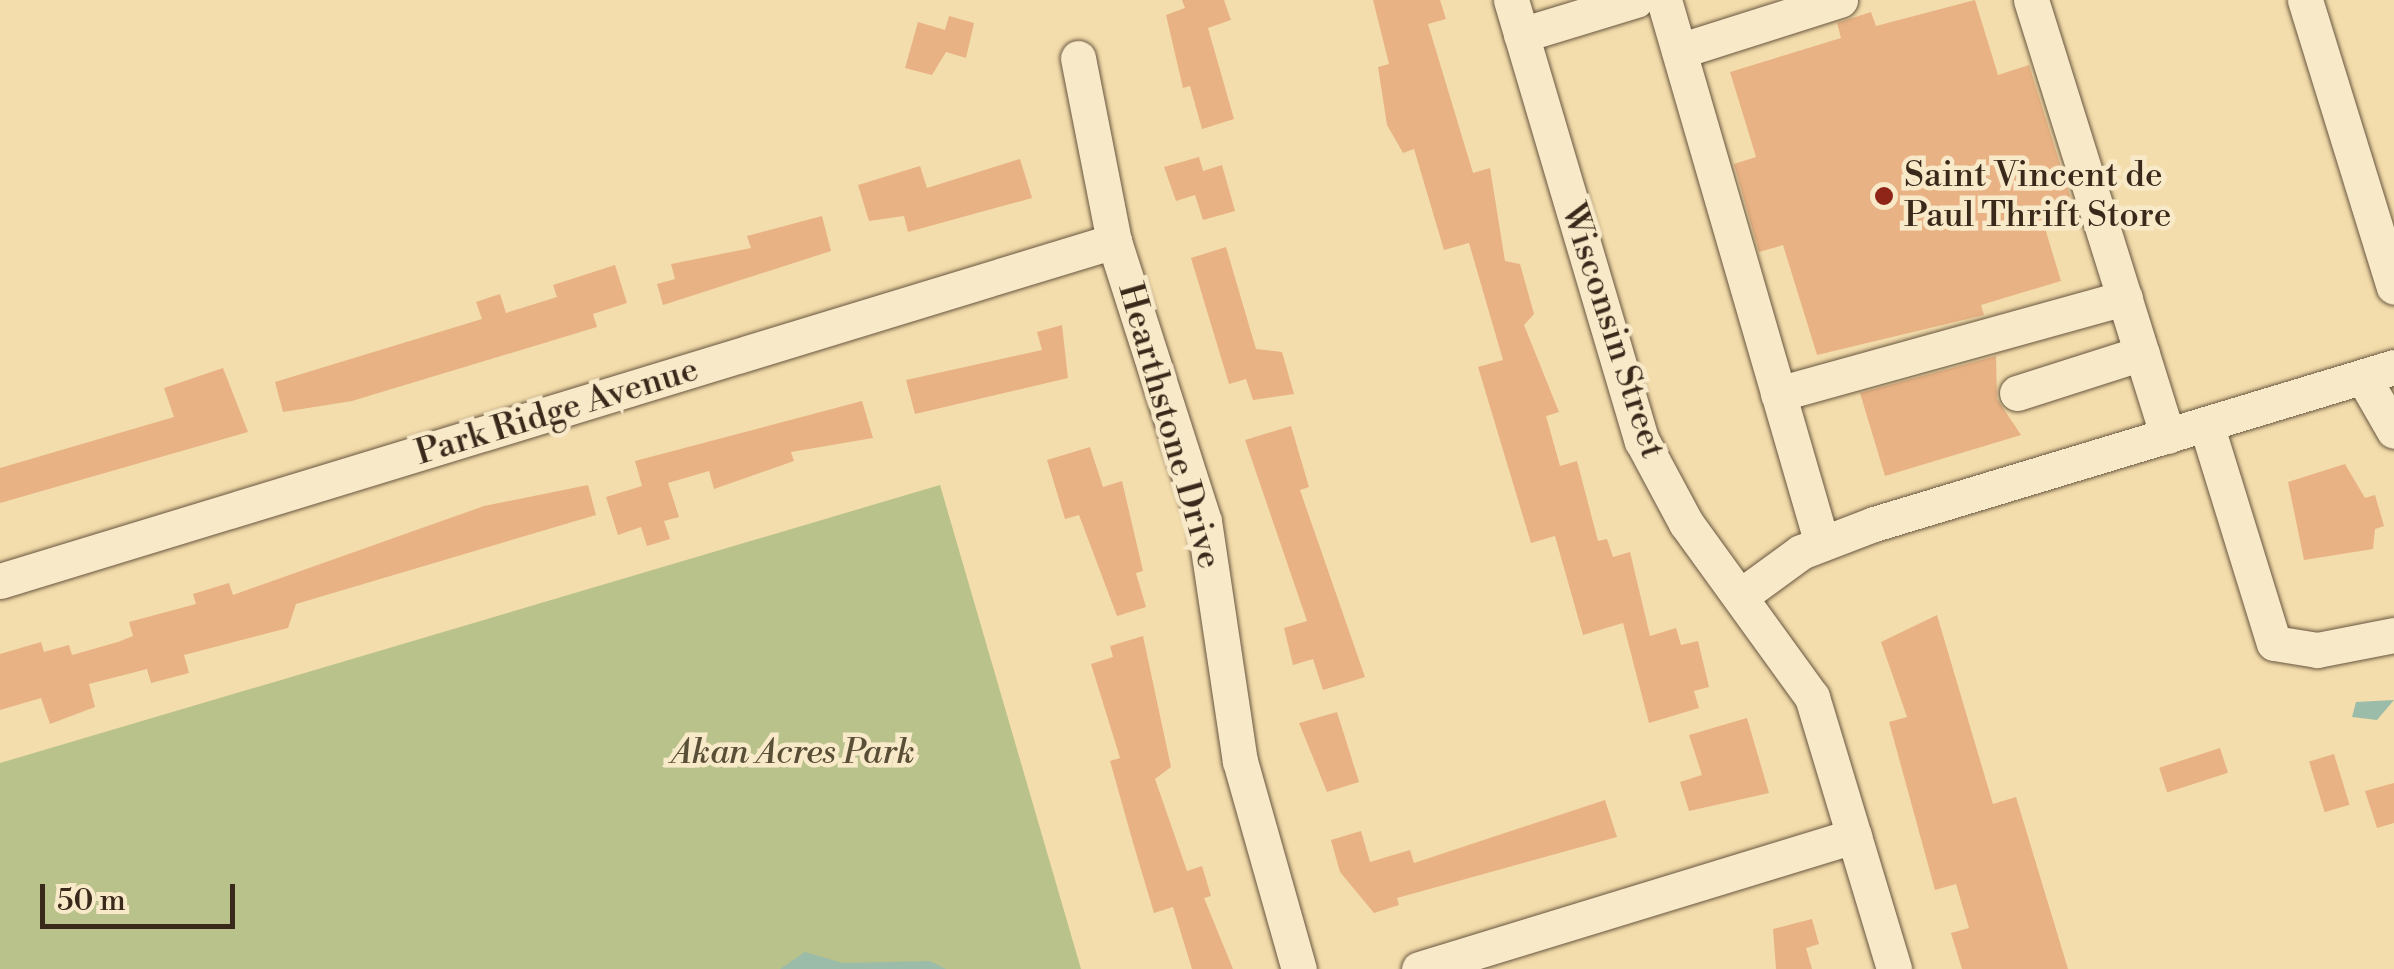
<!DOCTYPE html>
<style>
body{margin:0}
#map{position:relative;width:2394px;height:969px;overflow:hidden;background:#f4ddac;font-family:"Libre Bodoni",serif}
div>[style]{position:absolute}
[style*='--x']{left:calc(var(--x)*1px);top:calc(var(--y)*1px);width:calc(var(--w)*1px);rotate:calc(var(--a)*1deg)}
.green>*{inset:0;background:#b9c28b}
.water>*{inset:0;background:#9cbcaa}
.building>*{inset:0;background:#e8b284;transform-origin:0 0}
.roads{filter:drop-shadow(0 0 2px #68563f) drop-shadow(0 0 2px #68563f)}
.minor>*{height:35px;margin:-17.5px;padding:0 17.5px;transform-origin:17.5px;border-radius:17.5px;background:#f8e9c9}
.dots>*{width:28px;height:28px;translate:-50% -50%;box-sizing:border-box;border:5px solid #f8e9c9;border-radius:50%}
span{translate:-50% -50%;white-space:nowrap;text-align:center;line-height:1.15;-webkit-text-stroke:9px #f8e9c9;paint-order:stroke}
.poi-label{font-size:35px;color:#39291b}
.left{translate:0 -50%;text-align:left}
.street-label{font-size:35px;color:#39291b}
.park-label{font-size:35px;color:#594f37;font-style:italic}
.scale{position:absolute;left:40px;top:884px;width:195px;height:45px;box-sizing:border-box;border:5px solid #39291b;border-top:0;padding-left:12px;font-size:30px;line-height:35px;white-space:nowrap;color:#39291b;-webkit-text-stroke:8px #f8e9c9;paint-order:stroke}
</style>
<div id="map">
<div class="green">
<div style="clip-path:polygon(940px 485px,1081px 969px,0 969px,0 763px)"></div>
</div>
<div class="water">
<div style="clip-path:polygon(2394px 700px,2377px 720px,2352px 717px,2356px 702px)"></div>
<div style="clip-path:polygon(805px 952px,843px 963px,930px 961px,946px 969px,780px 969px)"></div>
</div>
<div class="building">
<div style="clip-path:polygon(1182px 0,1224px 0,1231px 20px,1208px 28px,1234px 119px,1202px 129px,1190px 86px,1183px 88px,1166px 15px,1185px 8px)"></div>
<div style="clip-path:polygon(1373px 0,1440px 0,1446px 19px,1428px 24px,1473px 173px,1490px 168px,1505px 261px,1520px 264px,1534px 314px,1524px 325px,1559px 412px,1546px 416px,1560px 466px,1577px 461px,1598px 541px,1607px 539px,1613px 557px,1630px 552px,1650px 636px,1676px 628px,1681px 645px,1698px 641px,1709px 687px,1694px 691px,1699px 708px,1649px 723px,1623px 623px,1583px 635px,1555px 536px,1531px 543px,1478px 367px,1503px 360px,1469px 243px,1444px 250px,1414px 149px,1403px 153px,1387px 125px,1378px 67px,1389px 64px)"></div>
<div style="clip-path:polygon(1975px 0,1998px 75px,2029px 65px,2076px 215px,2044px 225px,2061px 281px,1981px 305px,1984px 315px,1817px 355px,1783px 245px,1759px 252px,1734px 164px,1756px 157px,1730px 72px,1841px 38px,1837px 23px,1871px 12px,1876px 26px)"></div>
<div style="clip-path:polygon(949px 16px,974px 23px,966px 58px,946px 52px,932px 75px,905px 68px,918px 22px,945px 30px)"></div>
<div style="clip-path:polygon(1199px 157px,1203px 171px,1222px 165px,1235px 211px,1203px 220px,1195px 195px,1176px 201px,1164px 167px)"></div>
<div style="clip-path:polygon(1020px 159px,1032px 198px,908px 232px,904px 216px,869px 221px,858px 185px,920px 166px,927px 188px)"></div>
<div style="clip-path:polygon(822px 216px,831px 251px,663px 305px,657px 284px,675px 279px,671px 264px,751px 248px,747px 236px)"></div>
<div style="clip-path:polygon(1226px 247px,1256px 349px,1282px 352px,1294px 394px,1253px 400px,1246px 379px,1229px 384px,1191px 258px)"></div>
<div style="clip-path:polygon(615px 265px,627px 303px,593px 314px,597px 327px,352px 401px,283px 412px,275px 382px,482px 319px,476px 302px,500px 294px,506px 313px,557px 297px,553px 285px)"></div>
<div style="clip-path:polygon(1062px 325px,1068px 378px,915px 414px,906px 380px,1042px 350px,1037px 332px)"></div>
<div style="clip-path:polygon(1996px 356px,1997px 399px,2021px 435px,1885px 476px,1860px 393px)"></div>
<div style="clip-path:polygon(223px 368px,248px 432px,0 503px,0 468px,174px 417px,164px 388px)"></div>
<div style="clip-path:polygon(862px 401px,873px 438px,791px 452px,794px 461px,714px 489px,709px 471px,668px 483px,679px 517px,664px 521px,670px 539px,647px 546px,641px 527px,618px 535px,606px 497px,642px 486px,635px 461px)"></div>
<div style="clip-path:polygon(1291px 426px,1309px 487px,1300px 490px,1365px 677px,1323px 690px,1313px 659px,1293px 665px,1284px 628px,1307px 621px,1245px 440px)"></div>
<div style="clip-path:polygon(1090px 447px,1103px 487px,1122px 481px,1143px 571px,1136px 573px,1146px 607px,1117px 616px,1079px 515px,1065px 519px,1047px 460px)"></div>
<div style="clip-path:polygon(2345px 464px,2365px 498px,2375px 495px,2384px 526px,2375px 529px,2373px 549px,2304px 560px,2288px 482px)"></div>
<div style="clip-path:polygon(588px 485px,596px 515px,296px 604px,288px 628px,184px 655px,189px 673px,151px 683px,147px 669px,89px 684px,95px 707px,50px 724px,41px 698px,0 710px,0 654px,41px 642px,44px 652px,69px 645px,72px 655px,118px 642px,133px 636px,129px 622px,196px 604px,193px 594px,229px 583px,233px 595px,484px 506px)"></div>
<div style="clip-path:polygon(1937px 615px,1993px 804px,2016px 797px,2068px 969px,1962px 969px,1951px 933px,1969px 928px,1956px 884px,1935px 890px,1889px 722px,1907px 717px,1881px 642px)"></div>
<div style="clip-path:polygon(1143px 636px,1171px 767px,1155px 779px,1187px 871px,1202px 866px,1211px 896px,1204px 898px,1233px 969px,1192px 969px,1173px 907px,1154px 913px,1134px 846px,1110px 761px,1120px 758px,1091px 664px,1113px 657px,1110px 646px)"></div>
<div style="clip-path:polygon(1337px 712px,1359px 782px,1327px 792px,1299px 723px)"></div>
<div style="clip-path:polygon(1747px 718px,1769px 793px,1689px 811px,1680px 782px,1702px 775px,1689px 735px)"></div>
<div style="left:2220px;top:748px;width:26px;height:64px;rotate:72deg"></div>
<div style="left:2334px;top:754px;width:53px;height:26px;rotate:73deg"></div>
<div style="clip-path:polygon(2394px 783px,2394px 823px,2377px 828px,2365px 791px)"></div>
<div style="clip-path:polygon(1605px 800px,1617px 837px,1397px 898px,1399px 905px,1374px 913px,1340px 872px,1331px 840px,1361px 831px,1370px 862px,1410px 850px,1414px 863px)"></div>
<div style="clip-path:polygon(1812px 919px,1819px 944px,1806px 948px,1812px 969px,1776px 969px,1773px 929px)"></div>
</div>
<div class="roads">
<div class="minor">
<div style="--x:1511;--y:0;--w:460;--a:73.5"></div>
<div style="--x:1642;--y:441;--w:93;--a:61.8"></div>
<div style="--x:1686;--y:523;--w:215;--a:54.1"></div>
<div style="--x:1812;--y:697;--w:284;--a:73.2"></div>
<div style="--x:1664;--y:0;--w:566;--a:73.8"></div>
<div style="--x:2031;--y:0;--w:457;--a:72.6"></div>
<div style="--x:2305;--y:0;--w:300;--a:72.8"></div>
<div style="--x:1521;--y:35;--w:120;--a:-16.9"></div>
<div style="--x:1679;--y:51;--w:169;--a:-17.6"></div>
<div style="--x:1078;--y:58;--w:187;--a:78.9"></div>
<div style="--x:1114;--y:241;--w:294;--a:72.2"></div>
<div style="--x:1204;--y:521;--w:243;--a:81.5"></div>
<div style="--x:1240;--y:761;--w:216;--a:74.2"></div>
<div style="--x:2363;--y:377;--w:62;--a:60.1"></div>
<div style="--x:2017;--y:393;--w:131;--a:-17.7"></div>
<div style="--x:1778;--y:394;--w:360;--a:-15.5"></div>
<div style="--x:2206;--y:424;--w:229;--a:72.8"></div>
<div style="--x:2274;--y:643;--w:44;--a:9.2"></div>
<div style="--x:2317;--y:650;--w:78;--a:-11"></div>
<div style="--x:0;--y:581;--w:1165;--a:-16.97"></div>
<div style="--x:1742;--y:595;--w:73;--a:-36.1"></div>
<div style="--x:1801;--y:552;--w:78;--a:-21"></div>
<div style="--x:1874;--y:524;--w:543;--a:-16.8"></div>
<div style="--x:1419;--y:969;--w:455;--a:-17"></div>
</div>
</div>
<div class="dots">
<div style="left:1884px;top:196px;background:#8f2418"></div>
</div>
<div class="poi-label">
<span class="left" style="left:1904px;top:196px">Saint Vincent de<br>Paul Thrift Store</span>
</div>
<div class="street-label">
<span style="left:1612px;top:331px;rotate:72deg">Wisconsin Street</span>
<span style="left:557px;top:412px;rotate:-17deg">Park Ridge Avenue</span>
<span style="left:1169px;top:426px;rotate:74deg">Hearthstone Drive</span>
</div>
<div class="park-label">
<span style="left:793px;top:753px">Akan Acres Park</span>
</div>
<div class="scale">50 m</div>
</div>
